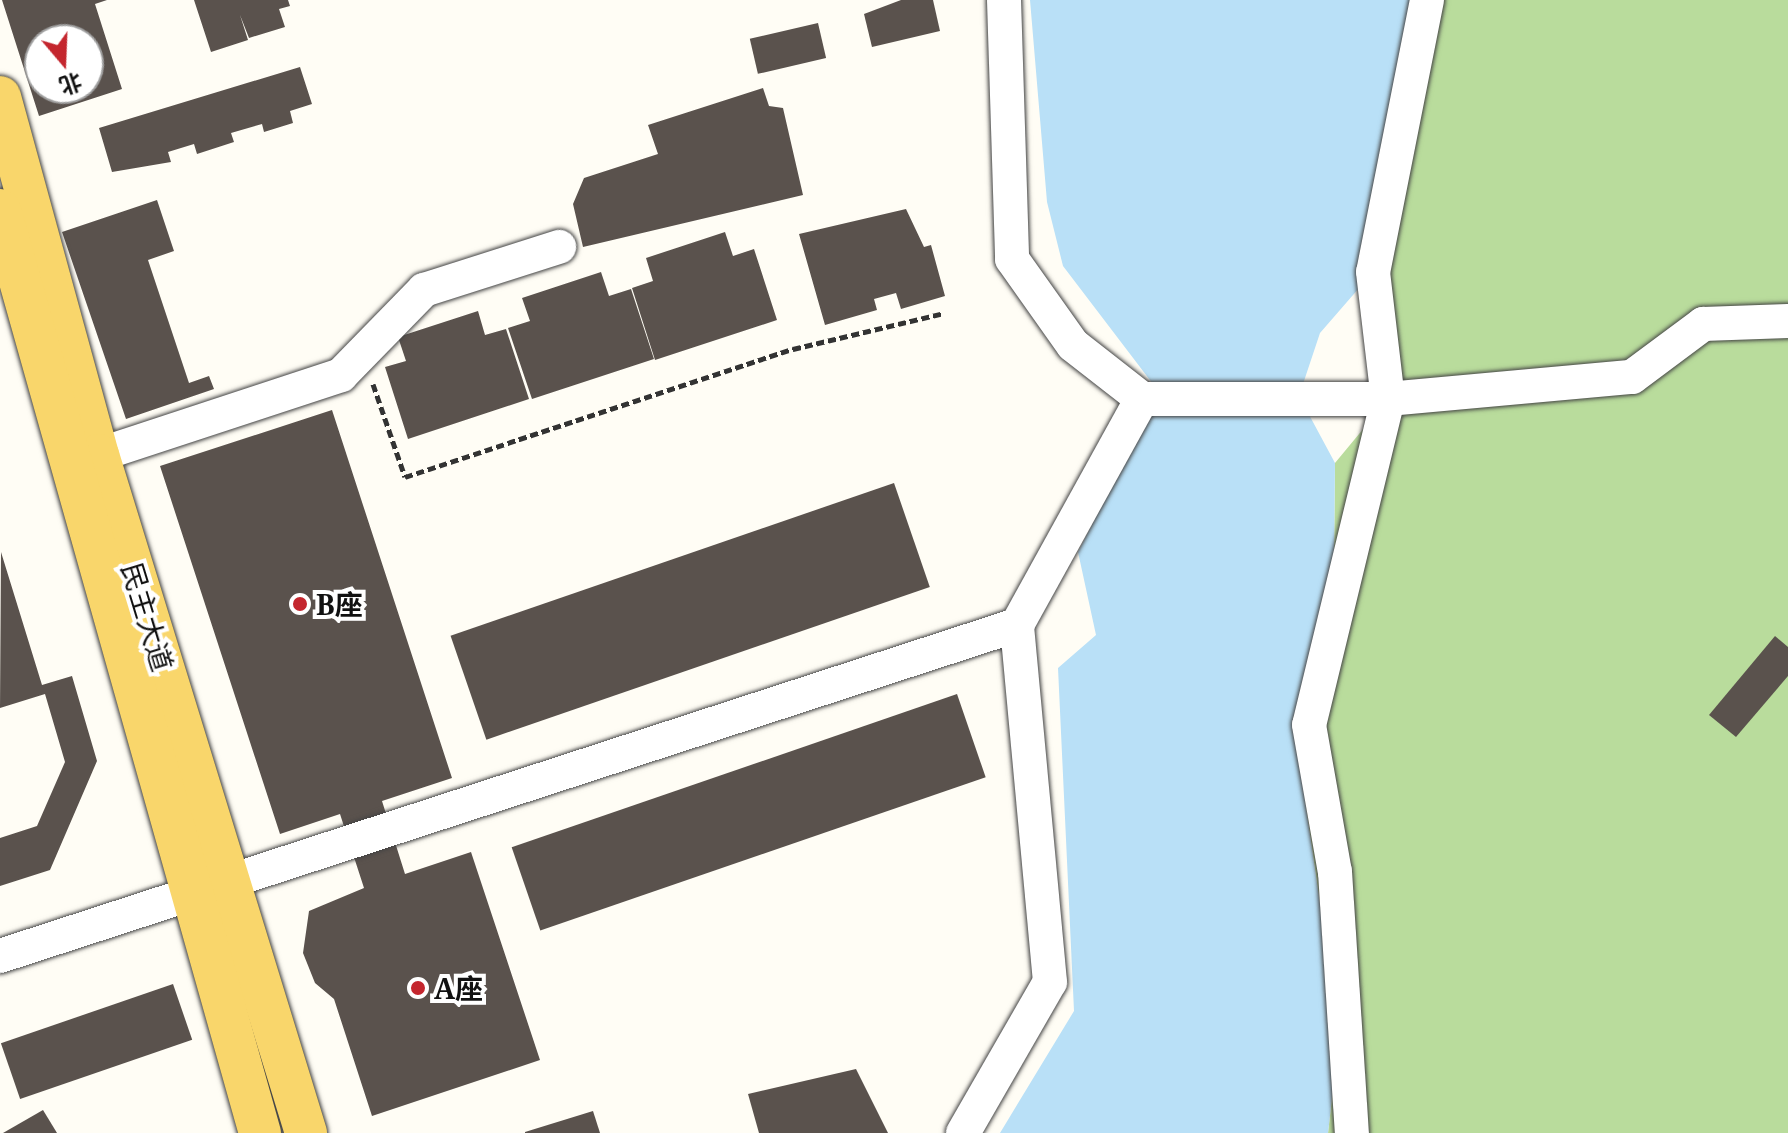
<!DOCTYPE html>
<meta charset="utf-8">
<style>
body{margin:0}
#map{position:relative;width:1788px;height:1133px;overflow:hidden;background:#fffdf5;font-family:"Noto Serif","Noto Sans SC",serif}
div>[style]{position:absolute}
[style*='--x']{left:calc(var(--x)*1px);top:calc(var(--y)*1px);width:calc(var(--w)*1px);rotate:calc(var(--a)*1deg)}
.forest>*{inset:0;background:#b9dc9c}
.water>*{inset:0;background:#b9e0f7}
.building>*{inset:0;background:#5a524d;transform-origin:0 0}
.path>*{height:5px;margin-top:-2.5px;transform-origin:0;background:repeating-linear-gradient(90deg,#333 0 8px,transparent 0 12px)}
.roads{filter:drop-shadow(0 0 2px #444) drop-shadow(0 0 2px #444)}
.minor>*{height:34px;margin:-17px;padding:0 17px;transform-origin:17px;border-radius:17px;background:#fff}
.major>*{height:42px;margin:-21px;padding:0 21px;transform-origin:21px;border-radius:21px;background:#f9d66b}
.dots>*{width:22px;height:22px;translate:-50% -50%;box-sizing:border-box;border:4px solid #fff;border-radius:50%}
span{translate:-50% -50%;white-space:nowrap;text-align:center;line-height:1.15;-webkit-text-stroke:8px #fff;paint-order:stroke}
.poi-label{font-size:28px;color:#111;font-weight:700}
.left{translate:0 -50%;text-align:left}
.street-label{font-size:28px;color:#111}
.north{position:absolute;left:24px;top:24px;width:80px;height:80px;box-sizing:border-box;background:#fff;border:2px solid #a0a0a0;border-radius:50%;rotate:161deg;font-size:22px;font-weight:700;line-height:32px;text-align:center;color:#111}
.north::after{content:'';display:block;margin:auto;width:28px;height:36px;background:#c4262e;clip-path:polygon(50% 0,100% 100%,50% 72%,0 100%)}
</style>
<div id="map">
<div class="forest">
<div style="clip-path:polygon(1427px 0,1788px 0,1788px 1133px,1328px 1133px,1339px 1035px,1293px 717px,1333px 660px,1335px 463px,1388px 399px,1373px 272px)"></div>
</div>
<div class="water">
<div style="clip-path:polygon(1030px 0,1420px 0,1373px 272px,1320px 333px,1299px 396px,1335px 463px,1333px 660px,1293px 717px,1339px 1036px,1328px 1133px,1000px 1133px,1074px 1011px,1058px 668px,1096px 635px,1078px 552px,1159px 392px,1063px 266px,1047px 202px)"></div>
</div>
<div class="building">
<div style="clip-path:polygon(evenodd,2px 0,107px 0,95px 4px,122px 89px,39px 116px,2px 0,40px 40px,88px 40px,88px 88px,40px 88px,40px 40px)"></div>
<div style="clip-path:polygon(194px 0,288px 0,290px 6px,279px 9px,285px 27px,249px 38px,240px 15px,248px 40px,211px 52px)"></div>
<div style="clip-path:polygon(901px 0,933px 0,940px 31px,872px 47px,864px 14px)"></div>
<div style="left:818px;top:23px;width:36px;height:70px;rotate:77deg"></div>
<div style="clip-path:polygon(300px 67px,312px 104px,290px 111px,293px 123px,264px 132px,262px 124px,231px 133px,234px 142px,197px 154px,194px 144px,168px 152px,171px 162px,112px 172px,99px 128px)"></div>
<div style="clip-path:polygon(763px 88px,769px 106px,783px 108px,803px 195px,583px 247px,573px 204px,584px 178px,658px 154px,648px 125px)"></div>
<div style="clip-path:polygon(157px 200px,174px 251px,148px 260px,189px 383px,209px 376px,214px 389px,126px 419px,62px 232px)"></div>
<div style="clip-path:polygon(906px 209px,924px 247px,931px 245px,945px 296px,901px 309px,896px 293px,874px 299px,877px 310px,825px 325px,799px 234px)"></div>
<div style="clip-path:polygon(725px 232px,733px 256px,754px 249px,777px 320px,655px 360px,632px 288px,653px 281px,646px 258px)"></div>
<div style="clip-path:polygon(601px 272px,609px 296px,631px 289px,654px 359px,532px 399px,508px 328px,530px 321px,522px 298px)"></div>
<div style="clip-path:polygon(478px 311px,485px 335px,506px 329px,529px 399px,408px 439px,385px 367px,406px 361px,398px 337px)"></div>
<div style="clip-path:polygon(332px 410px,452px 778px,382px 801px,405px 874px,471px 852px,540px 1060px,372px 1116px,334px 999px,315px 983px,303px 953px,309px 911px,364px 888px,340px 814px,280px 834px,160px 466px)"></div>
<div style="left:894px;top:483px;width:110px;height:469px;rotate:71deg"></div>
<div style="clip-path:polygon(1px 552px,42px 685px,72px 676px,97px 761px,50px 870px,0 886px,0 838px,37px 826px,65px 762px,45px 694px,0 708px)"></div>
<div style="clip-path:polygon(1775px 636px,1788px 647px,1788px 676px,1736px 737px,1709px 715px)"></div>
<div style="left:957px;top:694px;width:88px;height:471px;rotate:71deg"></div>
<div style="left:173px;top:984px;width:59px;height:182px;rotate:71deg"></div>
<div style="clip-path:polygon(856px 1069px,888px 1133px,759px 1133px,748px 1094px)"></div>
<div style="clip-path:polygon(43px 1110px,57px 1133px,3px 1133px)"></div>
<div style="clip-path:polygon(593px 1111px,600px 1133px,525px 1133px,525px 1132px)"></div>
</div>
<div class="path">
<div style="--x:373;--y:384;--w:98;--a:71"></div>
<div style="--x:405;--y:477;--w:409;--a:-18.3"></div>
<div style="--x:793;--y:349;--w:155;--a:-13.4"></div>
</div>
<div class="roads">
<div class="minor">
<div style="--x:1004;--y:0;--w:259;--a:88.2"></div>
<div style="--x:1012;--y:259;--w:105;--a:54.7"></div>
<div style="--x:1073;--y:345;--w:88;--a:38"></div>
<div style="--x:1427;--y:0;--w:277;--a:101.2"></div>
<div style="--x:1373;--y:272;--w:128;--a:83.3"></div>
<div style="--x:1388;--y:399;--w:245;--a:-5.2"></div>
<div style="--x:1632;--y:377;--w:89;--a:-36.7"></div>
<div style="--x:1703;--y:324;--w:85;--a:-2"></div>
<div style="--x:98;--y:455;--w:256;--a:-18.2"></div>
<div style="--x:341;--y:375;--w:119;--a:-45.7"></div>
<div style="--x:424;--y:290;--w:142;--a:-17.7"></div>
<div style="--x:0;--y:956;--w:1070;--a:-18.03"></div>
<div style="--x:963;--y:1133;--w:174;--a:-60.1"></div>
<div style="--x:1050;--y:982;--w:359;--a:-95.3"></div>
<div style="--x:1017;--y:625;--w:258;--a:-61.1"></div>
<div style="--x:1142;--y:399;--w:246;--a:0"></div>
<div style="--x:1388;--y:399;--w:335;--a:103.6"></div>
<div style="--x:1309;--y:725;--w:149;--a:80"></div>
<div style="--x:1335;--y:872;--w:262;--a:86.3"></div>
</div>
<div class="major">
<div style="--x:0;--y:97;--w:371;--a:74.7"></div>
<div style="--x:98;--y:455;--w:709;--a:72.94"></div>
<div style="--x:0;--y:210;--w:959;--a:74.27"></div>
</div>
</div>
<div class="dots">
<div style="left:300px;top:604px;background:#c4262e"></div>
<div style="left:418px;top:988px;background:#c4262e"></div>
</div>
<div class="poi-label">
<span class="left" style="left:316px;top:604px">B座</span>
<span class="left" style="left:434px;top:988px">A座</span>
</div>
<div class="street-label">
<span style="left:148px;top:617px;rotate:73deg">民主大道</span>
</div>
<div class="north">北</div>
</div>
